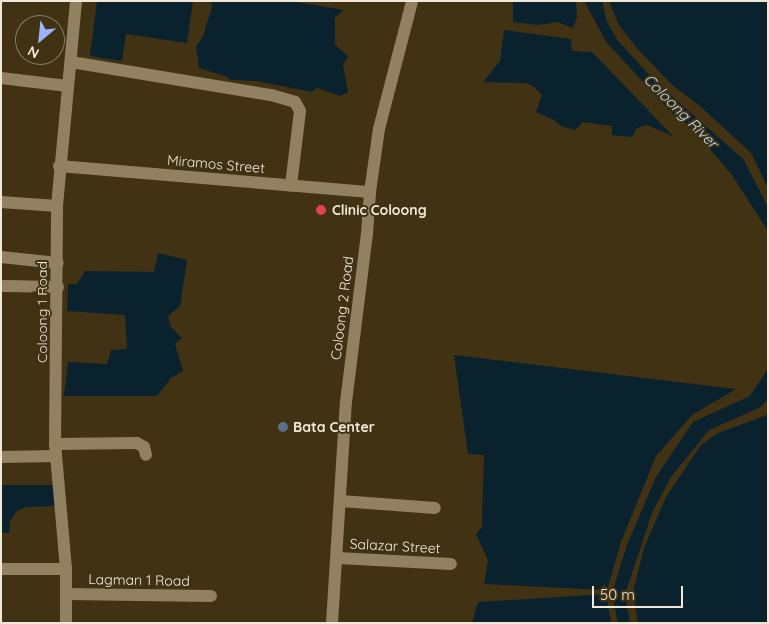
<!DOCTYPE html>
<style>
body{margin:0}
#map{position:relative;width:769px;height:624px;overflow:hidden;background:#413214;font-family:Quicksand,sans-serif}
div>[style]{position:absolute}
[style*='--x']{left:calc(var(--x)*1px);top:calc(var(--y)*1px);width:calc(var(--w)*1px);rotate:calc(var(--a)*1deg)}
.water>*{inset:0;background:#0a212e}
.minor>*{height:12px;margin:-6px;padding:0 6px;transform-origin:6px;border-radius:6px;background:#918161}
.dots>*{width:14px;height:14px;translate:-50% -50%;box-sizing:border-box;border:2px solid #413214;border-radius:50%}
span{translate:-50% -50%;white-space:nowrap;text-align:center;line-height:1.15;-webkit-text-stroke:4px #413214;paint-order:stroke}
.street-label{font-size:14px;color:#f1e8d7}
.poi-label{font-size:14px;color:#f1e8d7;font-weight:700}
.left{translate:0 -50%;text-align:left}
.water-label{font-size:15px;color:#baddf5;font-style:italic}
.frame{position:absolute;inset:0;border:2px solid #f1e8d7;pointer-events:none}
.north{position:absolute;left:15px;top:15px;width:50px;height:50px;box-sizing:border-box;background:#413214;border:1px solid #877b62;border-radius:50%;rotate:208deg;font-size:14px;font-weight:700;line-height:20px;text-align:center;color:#f1e8d7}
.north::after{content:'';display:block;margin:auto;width:18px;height:22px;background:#9db4fd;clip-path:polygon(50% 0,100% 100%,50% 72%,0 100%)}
.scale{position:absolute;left:592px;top:586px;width:91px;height:22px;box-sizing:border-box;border:2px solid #f1e8d7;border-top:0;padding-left:6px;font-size:15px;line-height:18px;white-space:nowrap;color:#f1e8d7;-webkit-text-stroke:4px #413214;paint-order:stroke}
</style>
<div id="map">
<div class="water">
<div style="clip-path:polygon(97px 1px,193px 1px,187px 43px,126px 34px,122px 61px,90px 56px)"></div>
<div style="clip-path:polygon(211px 1px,290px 1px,344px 10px,335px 17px,335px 45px,348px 56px,343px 65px,348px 92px,340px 96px,317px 88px,312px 92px,257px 81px,231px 80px,225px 76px,199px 68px,196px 47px,203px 36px,212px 7px)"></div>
<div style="clip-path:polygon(507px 1px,576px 1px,577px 17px,573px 28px,557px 22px,538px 25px,513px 22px,513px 2px)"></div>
<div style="clip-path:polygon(584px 1px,602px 1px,607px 22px,618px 41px,655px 81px,744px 160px,768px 207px,768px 231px,732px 175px,693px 129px,672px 113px,607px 43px)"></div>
<div style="clip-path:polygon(609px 1px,768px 1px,768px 188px,751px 153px,700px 106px,671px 84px,636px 47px,618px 24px)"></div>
<div style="clip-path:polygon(504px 30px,571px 39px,572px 51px,592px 52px,673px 136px,647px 125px,637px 128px,632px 137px,612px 135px,612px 126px,583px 122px,575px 130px,561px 126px,554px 120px,536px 112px,542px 95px,534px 87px,526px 83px,483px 82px,500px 61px)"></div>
<div style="clip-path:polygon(158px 253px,187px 260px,180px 306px,168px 316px,171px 327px,182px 338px,175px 344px,183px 371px,171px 378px,157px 396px,64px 396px,68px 362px,107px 364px,111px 350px,127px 349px,125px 315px,67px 311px,68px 284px,77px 284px,85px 271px,154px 272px)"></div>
<div style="clip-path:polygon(454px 355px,736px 389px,692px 415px,656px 456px,621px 542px,607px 590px,484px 584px,488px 560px,476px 534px,482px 527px,484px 455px,468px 454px)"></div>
<div style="clip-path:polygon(768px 369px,768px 398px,761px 407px,709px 430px,671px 477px,652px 513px,625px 594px,630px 623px,618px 623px,612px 593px,627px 545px,656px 477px,693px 422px,750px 396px)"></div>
<div style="clip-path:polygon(768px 412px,768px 623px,638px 623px,633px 592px,644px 548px,666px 497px,701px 445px,718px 433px,765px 416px)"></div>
<div style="clip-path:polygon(1px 485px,53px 485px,55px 506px,26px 507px,17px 511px,10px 521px,9px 533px,1px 533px)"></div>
<div style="clip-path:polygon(606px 594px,611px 623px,472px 623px,478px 602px)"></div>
</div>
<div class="minor">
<div style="--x:71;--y:62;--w:203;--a:9.4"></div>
<div style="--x:271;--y:95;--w:25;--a:16"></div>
<div style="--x:295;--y:102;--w:10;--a:61"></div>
<div style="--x:300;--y:111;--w:75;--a:96.9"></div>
<div style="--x:1;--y:78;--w:67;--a:6.8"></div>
<div style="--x:59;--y:166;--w:312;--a:4.8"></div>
<div style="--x:1;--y:202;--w:56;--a:4.1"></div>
<div style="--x:1;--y:257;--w:57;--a:6"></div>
<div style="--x:4;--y:286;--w:54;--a:1.1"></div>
<div style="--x:55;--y:444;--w:82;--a:-0.7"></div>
<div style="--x:137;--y:443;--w:8;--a:30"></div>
<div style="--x:144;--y:447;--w:8;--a:76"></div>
<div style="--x:1;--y:457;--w:55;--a:-1"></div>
<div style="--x:341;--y:501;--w:94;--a:4.3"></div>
<div style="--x:338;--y:558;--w:113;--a:3"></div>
<div style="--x:1;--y:569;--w:65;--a:0"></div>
<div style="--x:67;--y:594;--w:144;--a:0.8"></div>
<div style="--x:66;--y:623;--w:54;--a:-90"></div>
<div style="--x:66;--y:569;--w:125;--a:-95"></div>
<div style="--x:55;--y:444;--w:238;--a:-89.5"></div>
<div style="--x:57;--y:206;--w:206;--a:-84.7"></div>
<div style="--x:332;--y:623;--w:221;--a:-86.4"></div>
<div style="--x:346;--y:402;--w:169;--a:-82.9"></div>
<div style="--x:367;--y:234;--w:42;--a:-85.9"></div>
<div style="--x:370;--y:192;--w:64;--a:-81.9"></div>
<div style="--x:379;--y:129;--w:132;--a:-75.5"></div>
</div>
<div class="dots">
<div style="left:321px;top:210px;background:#e0444e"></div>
<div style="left:283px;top:427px;background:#5c6f8a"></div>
</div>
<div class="street-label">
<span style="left:216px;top:164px;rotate:5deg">Miramos Street</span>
<span style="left:342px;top:308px;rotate:-83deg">Coloong 2 Road</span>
<span style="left:42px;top:312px;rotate:-90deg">Coloong 1 Road</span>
<span style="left:395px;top:546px;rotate:3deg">Salazar Street</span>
<span style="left:139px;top:580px;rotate:1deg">Lagman 1 Road</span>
</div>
<div class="poi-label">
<span class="left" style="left:332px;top:210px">Clinic Coloong</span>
<span class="left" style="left:293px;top:427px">Bata Center</span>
</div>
<div class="water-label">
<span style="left:681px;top:111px;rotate:45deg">Coloong River</span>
</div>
<div class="frame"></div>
<div class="north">N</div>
<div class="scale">50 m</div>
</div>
